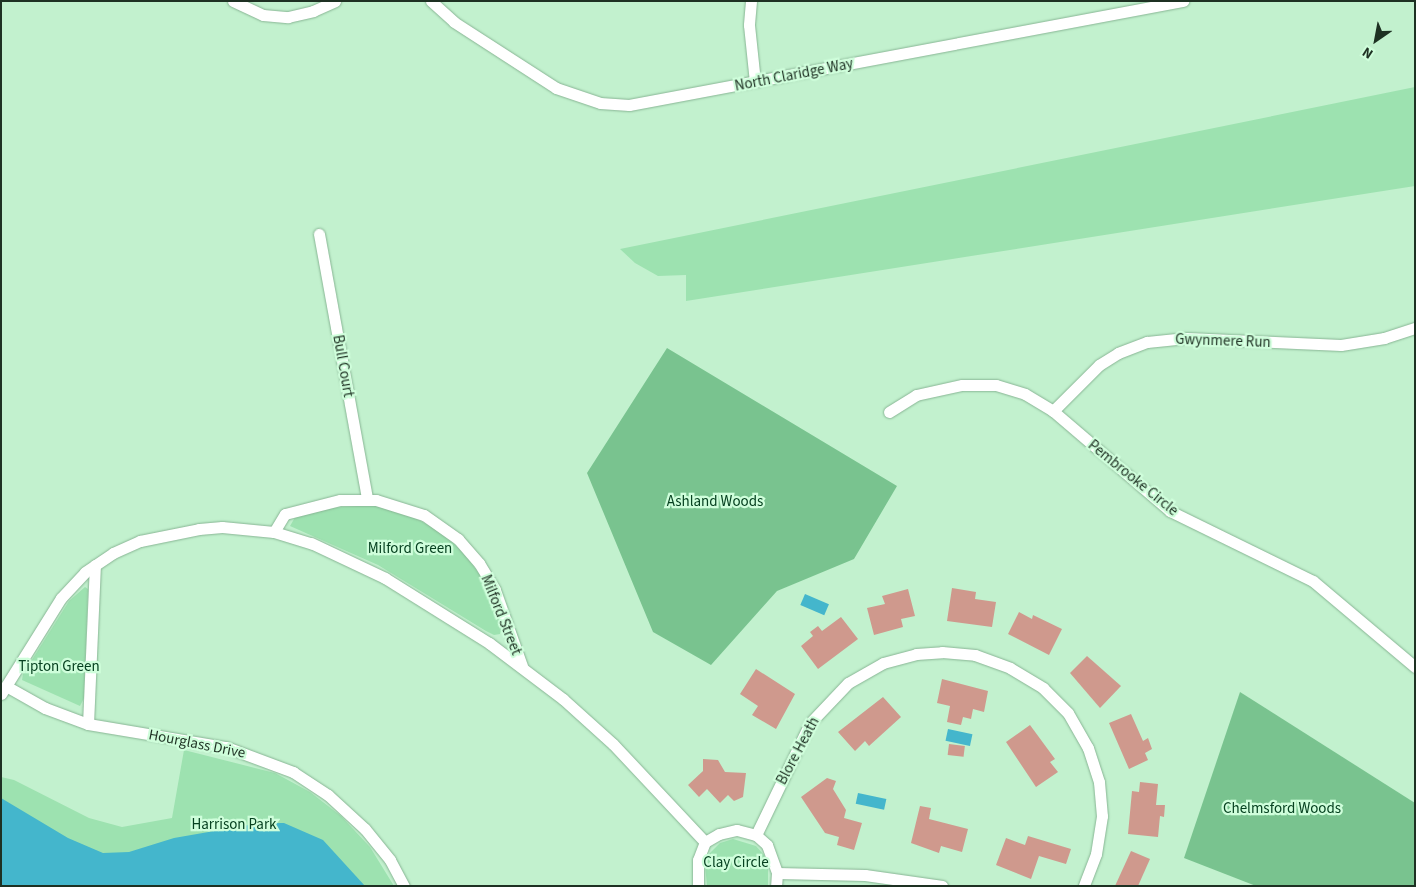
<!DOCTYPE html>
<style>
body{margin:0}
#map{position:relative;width:1416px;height:887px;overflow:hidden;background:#c2f1ce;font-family:"Source Sans 3",sans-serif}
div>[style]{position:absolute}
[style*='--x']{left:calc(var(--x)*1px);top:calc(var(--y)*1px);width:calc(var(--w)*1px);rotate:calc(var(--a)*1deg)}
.green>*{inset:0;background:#9de2b0}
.forest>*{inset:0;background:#79c38f}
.water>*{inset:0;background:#44b6cc;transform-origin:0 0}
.building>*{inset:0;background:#cf998d;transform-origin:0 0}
.roads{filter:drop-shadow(0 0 1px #88b594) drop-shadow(0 0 1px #88b594)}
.minor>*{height:11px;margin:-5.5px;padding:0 5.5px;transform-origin:5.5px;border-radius:5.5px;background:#fff}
span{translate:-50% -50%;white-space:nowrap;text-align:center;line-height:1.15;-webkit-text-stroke:4.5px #cffedb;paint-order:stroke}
.street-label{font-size:15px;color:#1e3123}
.park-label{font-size:15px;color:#064120}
.frame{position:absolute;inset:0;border:2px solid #1e3123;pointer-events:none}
.north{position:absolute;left:1351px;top:15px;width:50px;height:50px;-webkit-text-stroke:4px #cffedb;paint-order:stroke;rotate:213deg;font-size:14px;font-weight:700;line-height:20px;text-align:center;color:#1e3123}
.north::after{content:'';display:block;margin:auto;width:18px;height:22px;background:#1e3123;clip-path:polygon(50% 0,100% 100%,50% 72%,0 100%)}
</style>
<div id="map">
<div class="green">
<div style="clip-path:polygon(1415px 87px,1415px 186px,686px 301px,686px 275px,658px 276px,635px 263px,620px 249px)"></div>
<div style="clip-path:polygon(372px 505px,408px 514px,441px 532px,464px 553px,483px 579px,502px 627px,500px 634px,494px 635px,486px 631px,378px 565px,290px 526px,297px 514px,329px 508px)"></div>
<div style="clip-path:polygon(85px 587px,88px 589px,84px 698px,80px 706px,22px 680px,23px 674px,69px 601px)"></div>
<div style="clip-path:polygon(184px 750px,275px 773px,310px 792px,341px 816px,370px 847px,394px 886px,1px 886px,1px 777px,14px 780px,89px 818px,122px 827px,172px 818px)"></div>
<div style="clip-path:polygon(733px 839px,756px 846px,764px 855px,768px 868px,768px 886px,707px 886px,705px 865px,709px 854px,720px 843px)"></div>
</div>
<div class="forest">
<div style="clip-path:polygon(667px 348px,897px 486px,854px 559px,777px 591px,711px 665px,653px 632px,587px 473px)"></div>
<div style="clip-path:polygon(1240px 692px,1415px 803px,1415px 886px,1256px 886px,1184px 858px)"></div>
</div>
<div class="water">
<div style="left:805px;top:594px;width:26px;height:12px;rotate:23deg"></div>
<div style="left:948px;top:729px;width:25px;height:12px;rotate:12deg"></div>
<div style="left:858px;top:793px;width:29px;height:11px;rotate:12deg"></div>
<div style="clip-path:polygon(1px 798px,68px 838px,103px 853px,129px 852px,174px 838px,260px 823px,284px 823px,323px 840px,365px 886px,1px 886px)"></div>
</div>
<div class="building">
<div style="clip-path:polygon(952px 588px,976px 592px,975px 599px,996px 602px,992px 627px,947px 621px)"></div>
<div style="clip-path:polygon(908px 589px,915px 616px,901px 619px,903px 627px,874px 635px,867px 608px,885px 604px,882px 596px)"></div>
<div style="clip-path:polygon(1019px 612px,1032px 619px,1033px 615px,1062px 629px,1049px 655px,1008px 634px)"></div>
<div style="clip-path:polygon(841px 617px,858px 639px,818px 669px,801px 646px,813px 636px,810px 632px,818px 626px,822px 631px)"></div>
<div style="clip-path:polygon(1087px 656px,1121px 686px,1100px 708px,1070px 673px)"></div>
<div style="clip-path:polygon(756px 669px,795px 694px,776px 729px,752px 715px,758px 706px,740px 694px)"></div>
<div style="clip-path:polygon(942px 679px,988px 691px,984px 712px,973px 709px,971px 719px,963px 717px,961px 725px,947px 722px,950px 706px,937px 703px)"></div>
<div style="clip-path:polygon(883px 697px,901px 717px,869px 746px,865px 741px,855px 751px,838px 732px)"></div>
<div style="clip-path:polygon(1131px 714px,1143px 741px,1148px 738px,1152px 749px,1145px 753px,1148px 760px,1129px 769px,1109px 723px)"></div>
<div style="clip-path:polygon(1030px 725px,1055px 759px,1050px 762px,1058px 772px,1036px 787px,1006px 742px)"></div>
<div style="left:949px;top:744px;width:16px;height:11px;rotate:7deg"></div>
<div style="clip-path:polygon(703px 759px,718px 760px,725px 772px,746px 773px,743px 797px,734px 801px,728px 795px,720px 803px,707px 789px,699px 797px,688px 785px,703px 771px)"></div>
<div style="clip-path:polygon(827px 778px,836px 781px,833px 789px,846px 810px,844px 818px,862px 823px,854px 850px,837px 845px,839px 837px,825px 833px,801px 797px)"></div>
<div style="clip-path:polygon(1140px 782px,1158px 784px,1156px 805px,1165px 805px,1164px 817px,1160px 816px,1158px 837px,1128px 834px,1132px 791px,1139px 792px)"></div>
<div style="clip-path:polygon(920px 806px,931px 808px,929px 819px,968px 829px,962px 852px,941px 846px,939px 853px,911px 843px)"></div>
<div style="clip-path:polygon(1028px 836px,1071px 849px,1066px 864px,1039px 856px,1031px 879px,996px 865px,1006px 838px,1025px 845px)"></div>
<div style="clip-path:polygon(1131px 851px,1150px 859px,1138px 886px,1115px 886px)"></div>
</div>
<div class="roads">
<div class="minor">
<div style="--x:233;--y:1;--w:33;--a:25"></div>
<div style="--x:263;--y:15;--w:25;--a:5"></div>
<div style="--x:288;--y:17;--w:26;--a:-13"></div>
<div style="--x:313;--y:11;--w:24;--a:-24"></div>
<div style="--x:431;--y:1;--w:31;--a:42"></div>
<div style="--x:454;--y:22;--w:121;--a:32.9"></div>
<div style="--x:556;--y:88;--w:46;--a:18.8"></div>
<div style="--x:600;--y:103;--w:29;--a:4"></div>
<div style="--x:629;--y:105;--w:564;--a:-10.63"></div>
<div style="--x:751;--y:1;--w:24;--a:95"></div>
<div style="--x:749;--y:25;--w:57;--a:84"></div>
<div style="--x:319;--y:234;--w:269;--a:79.7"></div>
<div style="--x:1053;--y:411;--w:65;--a:-45"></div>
<div style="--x:1099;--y:365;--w:22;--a:-32"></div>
<div style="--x:1118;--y:353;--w:31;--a:-21"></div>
<div style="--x:1147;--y:342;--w:39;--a:-6"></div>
<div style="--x:1186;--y:338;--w:155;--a:2.6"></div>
<div style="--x:1341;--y:345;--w:44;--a:-9.2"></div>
<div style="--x:1384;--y:338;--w:33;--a:-18"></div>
<div style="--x:889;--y:412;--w:32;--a:-32"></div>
<div style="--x:916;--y:395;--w:47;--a:-12.3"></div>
<div style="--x:962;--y:385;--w:34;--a:0"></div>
<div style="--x:996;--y:385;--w:30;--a:17"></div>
<div style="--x:1025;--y:394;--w:33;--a:31"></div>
<div style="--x:1053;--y:411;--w:154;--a:40.5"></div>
<div style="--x:1170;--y:511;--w:159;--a:26.1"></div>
<div style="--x:1313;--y:581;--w:133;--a:40.1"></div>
<div style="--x:274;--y:532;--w:21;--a:-59"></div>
<div style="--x:285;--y:514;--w:57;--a:-14.3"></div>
<div style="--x:340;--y:500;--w:36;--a:0"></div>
<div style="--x:376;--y:500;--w:50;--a:17.4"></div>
<div style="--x:424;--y:515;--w:42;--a:35.2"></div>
<div style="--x:458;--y:539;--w:32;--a:49"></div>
<div style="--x:479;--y:563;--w:31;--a:59"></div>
<div style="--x:495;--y:590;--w:81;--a:70.4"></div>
<div style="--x:6;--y:686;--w:45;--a:29.4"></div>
<div style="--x:45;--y:708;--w:46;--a:20.4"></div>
<div style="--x:88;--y:724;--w:140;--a:9.5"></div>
<div style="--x:226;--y:747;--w:72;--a:20.5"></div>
<div style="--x:293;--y:772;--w:42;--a:33.3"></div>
<div style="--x:328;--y:795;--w:50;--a:42.6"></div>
<div style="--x:365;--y:829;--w:40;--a:51"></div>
<div style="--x:390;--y:860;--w:30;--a:62"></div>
<div style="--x:1;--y:694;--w:113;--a:-58"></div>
<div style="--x:61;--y:598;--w:35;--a:-47"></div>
<div style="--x:85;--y:572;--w:34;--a:-34"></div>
<div style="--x:113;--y:553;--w:30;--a:-24"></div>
<div style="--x:140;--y:541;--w:60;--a:-11.5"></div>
<div style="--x:199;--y:529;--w:23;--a:-5"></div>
<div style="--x:222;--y:527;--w:52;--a:5.5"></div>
<div style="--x:274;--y:532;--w:39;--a:17"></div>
<div style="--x:311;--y:543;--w:82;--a:25.3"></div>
<div style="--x:385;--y:578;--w:123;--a:32"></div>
<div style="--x:489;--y:643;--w:93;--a:37.1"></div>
<div style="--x:563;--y:699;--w:67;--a:42"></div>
<div style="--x:613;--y:744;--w:134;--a:46.8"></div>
<div style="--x:88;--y:724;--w:159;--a:-87.5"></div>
<div style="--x:756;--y:835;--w:124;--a:-64.3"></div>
<div style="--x:810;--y:723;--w:55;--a:-46.5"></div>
<div style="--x:848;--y:683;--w:40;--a:-29.7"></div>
<div style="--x:883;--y:663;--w:34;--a:-15"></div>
<div style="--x:916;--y:654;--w:26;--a:-4"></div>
<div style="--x:942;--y:652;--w:33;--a:5"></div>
<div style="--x:975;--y:655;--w:37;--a:20"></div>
<div style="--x:1010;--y:668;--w:39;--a:31"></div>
<div style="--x:1043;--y:688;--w:35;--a:45"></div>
<div style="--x:1068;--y:713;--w:40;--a:60.3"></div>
<div style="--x:1088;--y:748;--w:36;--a:72"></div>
<div style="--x:1099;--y:782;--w:34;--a:85"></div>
<div style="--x:1102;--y:816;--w:38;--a:99"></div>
<div style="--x:1096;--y:854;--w:34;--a:111"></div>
<div style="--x:777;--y:873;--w:88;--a:1.3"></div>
<div style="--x:865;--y:875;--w:78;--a:8.1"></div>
<div style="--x:698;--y:886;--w:26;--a:-90"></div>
<div style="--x:698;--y:860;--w:19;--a:-69"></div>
<div style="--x:705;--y:842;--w:16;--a:-30"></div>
<div style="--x:719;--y:834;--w:18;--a:-13"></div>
<div style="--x:737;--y:830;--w:20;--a:15"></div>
<div style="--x:756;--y:835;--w:15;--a:42"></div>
<div style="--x:767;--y:845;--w:30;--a:70"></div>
<div style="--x:777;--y:873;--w:13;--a:94"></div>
</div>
</div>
<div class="street-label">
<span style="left:794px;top:75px;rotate:-11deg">North Claridge Way</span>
<span style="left:1223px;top:341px;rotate:2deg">Gwynmere Run</span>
<span style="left:343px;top:366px;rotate:80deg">Bull Court</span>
<span style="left:1133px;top:478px;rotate:39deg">Pembrooke Circle</span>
<span style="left:501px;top:615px;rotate:68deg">Milford Street</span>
<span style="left:197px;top:744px;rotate:11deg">Hourglass Drive</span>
<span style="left:798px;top:751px;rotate:-62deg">Blore Heath</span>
</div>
<div class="park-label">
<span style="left:715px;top:502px">Ashland Woods</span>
<span style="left:410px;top:549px">Milford Green</span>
<span style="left:59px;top:667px">Tipton Green</span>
<span style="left:1282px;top:809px">Chelmsford Woods</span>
<span style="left:234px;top:825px">Harrison Park</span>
<span style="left:736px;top:863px">Clay Circle</span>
</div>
<div class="frame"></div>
<div class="north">N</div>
</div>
